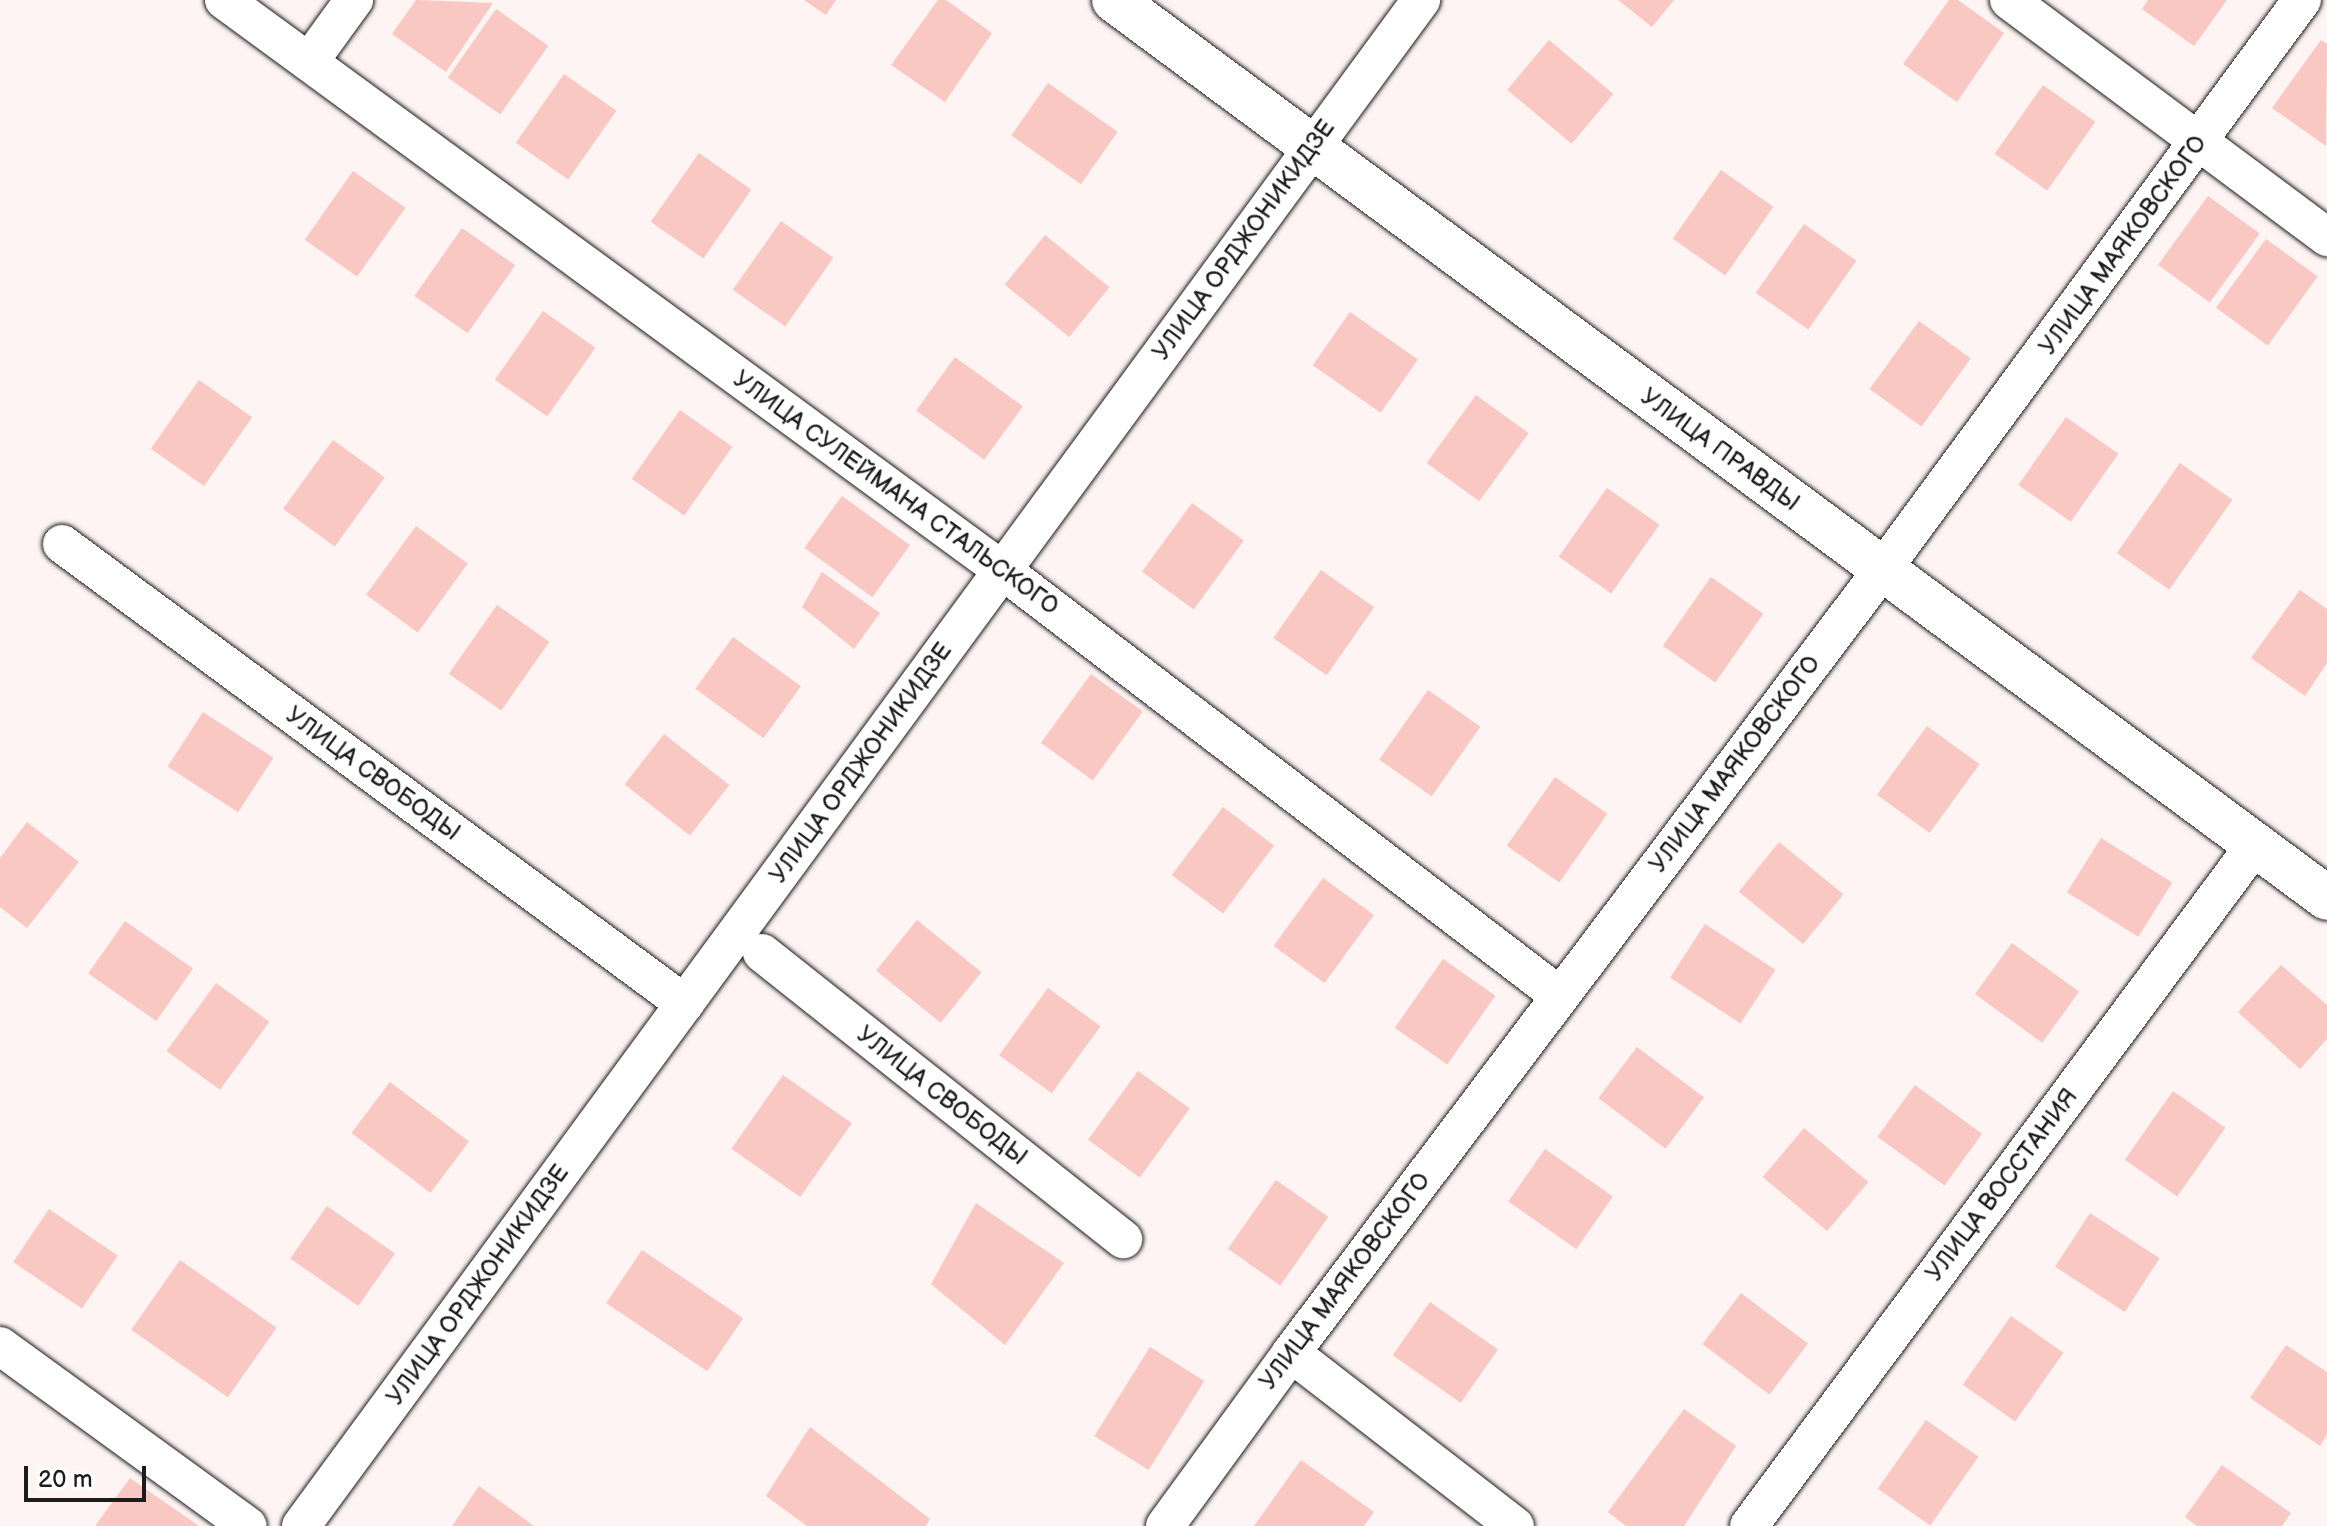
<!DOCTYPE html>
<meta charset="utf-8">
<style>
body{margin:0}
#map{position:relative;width:2327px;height:1526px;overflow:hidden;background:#fef4f3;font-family:"Balsamiq Sans",sans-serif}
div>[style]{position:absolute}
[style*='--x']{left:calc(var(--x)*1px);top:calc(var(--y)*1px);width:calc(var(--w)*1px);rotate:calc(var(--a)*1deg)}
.building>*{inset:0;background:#f9c8c2;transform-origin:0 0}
.roads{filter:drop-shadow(0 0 2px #1c1c1c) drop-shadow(0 0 2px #1c1c1c)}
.minor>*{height:38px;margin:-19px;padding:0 19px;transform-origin:19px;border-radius:19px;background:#fff}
.tertiary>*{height:44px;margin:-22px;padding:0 22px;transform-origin:22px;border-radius:22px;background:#fff}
span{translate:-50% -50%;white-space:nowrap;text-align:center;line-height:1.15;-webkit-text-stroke:8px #fff;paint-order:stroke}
.street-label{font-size:24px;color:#1c1c1c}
.scale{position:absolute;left:24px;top:1466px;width:122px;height:36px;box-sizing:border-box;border:4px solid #1c1c1c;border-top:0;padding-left:10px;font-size:24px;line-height:28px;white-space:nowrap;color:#1c1c1c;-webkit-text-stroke:6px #fff;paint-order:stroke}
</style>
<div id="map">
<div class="building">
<div style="clip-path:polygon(416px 0,493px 3px,446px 72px,392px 34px)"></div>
<div style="clip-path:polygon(804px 0,836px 0,826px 15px)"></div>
<div style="clip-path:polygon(938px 0,946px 0,992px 33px,945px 102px,891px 65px)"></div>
<div style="clip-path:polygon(1618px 0,1674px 0,1652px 27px)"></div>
<div style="clip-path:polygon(1949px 0,1958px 0,2004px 33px,1957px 102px,1903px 64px)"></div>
<div style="clip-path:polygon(2148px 0,2227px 0,2194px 46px,2142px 9px)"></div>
<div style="left:496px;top:9px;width:64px;height:84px;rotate:35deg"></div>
<div style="left:1549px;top:40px;width:84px;height:65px;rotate:40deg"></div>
<div style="clip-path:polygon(2321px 40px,2327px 44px,2326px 146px,2272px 108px)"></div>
<div style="left:564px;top:74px;width:64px;height:84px;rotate:35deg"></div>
<div style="left:1048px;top:83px;width:85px;height:64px;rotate:35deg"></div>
<div style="left:2043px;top:85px;width:64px;height:84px;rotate:35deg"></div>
<div style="left:699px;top:153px;width:64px;height:84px;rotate:35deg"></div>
<div style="left:1721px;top:170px;width:64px;height:84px;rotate:35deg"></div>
<div style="left:353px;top:171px;width:64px;height:84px;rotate:35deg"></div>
<div style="left:2208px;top:196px;width:64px;height:85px;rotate:36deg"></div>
<div style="left:781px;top:221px;width:64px;height:84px;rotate:35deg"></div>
<div style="left:1804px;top:224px;width:64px;height:84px;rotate:35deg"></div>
<div style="left:462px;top:228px;width:65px;height:83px;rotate:35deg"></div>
<div style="left:1045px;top:235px;width:83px;height:64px;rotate:39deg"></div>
<div style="left:2266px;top:239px;width:64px;height:85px;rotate:36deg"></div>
<div style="left:543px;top:311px;width:64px;height:84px;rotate:35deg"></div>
<div style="left:1350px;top:312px;width:83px;height:65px;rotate:35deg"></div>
<div style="left:1919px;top:321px;width:64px;height:84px;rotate:36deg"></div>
<div style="left:955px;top:357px;width:84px;height:66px;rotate:36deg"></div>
<div style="left:199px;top:380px;width:65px;height:84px;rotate:35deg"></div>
<div style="left:1476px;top:395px;width:65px;height:84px;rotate:36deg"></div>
<div style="left:680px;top:410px;width:64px;height:84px;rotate:35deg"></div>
<div style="left:2066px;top:417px;width:64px;height:83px;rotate:35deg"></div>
<div style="left:333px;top:440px;width:64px;height:85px;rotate:36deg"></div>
<div style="left:2180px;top:463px;width:64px;height:110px;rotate:35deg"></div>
<div style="left:1607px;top:488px;width:64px;height:84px;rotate:35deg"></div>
<div style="left:842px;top:496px;width:84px;height:64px;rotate:36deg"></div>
<div style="left:1192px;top:503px;width:64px;height:85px;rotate:36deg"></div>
<div style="left:416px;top:526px;width:64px;height:85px;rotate:36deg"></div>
<div style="left:1321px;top:570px;width:65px;height:83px;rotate:35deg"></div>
<div style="clip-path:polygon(822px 572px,880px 613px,854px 649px,802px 607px)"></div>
<div style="left:1711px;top:577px;width:64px;height:84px;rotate:35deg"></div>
<div style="clip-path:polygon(2300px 590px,2327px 609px,2327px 663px,2305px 696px,2251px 658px)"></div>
<div style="left:497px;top:605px;width:64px;height:84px;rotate:35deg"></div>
<div style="left:733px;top:637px;width:84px;height:64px;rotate:36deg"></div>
<div style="left:1091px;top:674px;width:64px;height:85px;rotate:36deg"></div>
<div style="left:1428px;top:690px;width:64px;height:85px;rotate:35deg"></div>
<div style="left:203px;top:712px;width:84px;height:65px;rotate:33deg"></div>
<div style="left:1927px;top:726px;width:65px;height:85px;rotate:36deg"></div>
<div style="left:664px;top:734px;width:83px;height:64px;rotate:38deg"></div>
<div style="left:1555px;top:777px;width:64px;height:84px;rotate:35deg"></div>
<div style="left:1223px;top:807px;width:64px;height:85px;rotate:37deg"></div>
<div style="clip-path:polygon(27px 822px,79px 862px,27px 928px,0 907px,0 858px)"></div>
<div style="left:2101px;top:838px;width:84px;height:64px;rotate:32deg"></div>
<div style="left:1779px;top:842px;width:83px;height:64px;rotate:39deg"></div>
<div style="left:1323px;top:878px;width:63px;height:84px;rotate:36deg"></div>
<div style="left:917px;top:920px;width:83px;height:65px;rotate:39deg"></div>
<div style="left:125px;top:921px;width:83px;height:64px;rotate:35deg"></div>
<div style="left:1705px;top:924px;width:84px;height:64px;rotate:33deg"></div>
<div style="left:2012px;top:943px;width:83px;height:63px;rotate:36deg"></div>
<div style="left:1443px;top:959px;width:64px;height:84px;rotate:35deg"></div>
<div style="clip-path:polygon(2281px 965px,2327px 1005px,2327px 1039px,2300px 1069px,2238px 1012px)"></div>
<div style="left:216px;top:983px;width:66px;height:84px;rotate:36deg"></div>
<div style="left:1048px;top:988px;width:65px;height:83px;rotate:36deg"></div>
<div style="left:1637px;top:1047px;width:84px;height:64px;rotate:37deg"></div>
<div style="left:1138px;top:1071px;width:64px;height:85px;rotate:36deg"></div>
<div style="left:783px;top:1075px;width:84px;height:90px;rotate:35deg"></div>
<div style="left:390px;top:1082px;width:99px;height:64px;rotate:37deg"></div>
<div style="left:1915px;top:1085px;width:83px;height:64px;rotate:36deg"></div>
<div style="left:2173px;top:1091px;width:64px;height:84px;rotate:35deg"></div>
<div style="left:1804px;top:1128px;width:84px;height:64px;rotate:40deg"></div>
<div style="left:1545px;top:1149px;width:83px;height:64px;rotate:35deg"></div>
<div style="left:1276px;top:1180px;width:64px;height:84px;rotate:35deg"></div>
<div style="clip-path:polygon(976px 1203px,1064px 1263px,1005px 1345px,931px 1284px)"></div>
<div style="left:327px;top:1206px;width:83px;height:64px;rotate:35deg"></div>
<div style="left:49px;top:1209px;width:83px;height:64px;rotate:34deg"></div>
<div style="left:2090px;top:1213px;width:83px;height:64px;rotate:33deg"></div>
<div style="left:642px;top:1250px;width:122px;height:64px;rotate:34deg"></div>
<div style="left:180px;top:1260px;width:118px;height:85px;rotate:35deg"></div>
<div style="left:1741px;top:1293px;width:84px;height:64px;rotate:37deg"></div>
<div style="left:1430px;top:1302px;width:83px;height:65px;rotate:35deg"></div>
<div style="left:2011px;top:1316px;width:64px;height:84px;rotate:35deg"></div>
<div style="clip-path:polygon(2286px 1345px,2327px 1372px,2327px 1434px,2320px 1446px,2250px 1398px)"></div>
<div style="left:1150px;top:1347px;width:64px;height:105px;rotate:32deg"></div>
<div style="clip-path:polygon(1684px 1409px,1736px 1446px,1684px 1526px,1626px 1526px,1608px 1512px)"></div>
<div style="left:1926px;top:1420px;width:64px;height:84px;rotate:35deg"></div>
<div style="clip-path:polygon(810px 1427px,930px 1519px,926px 1526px,807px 1526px,766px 1496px)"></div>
<div style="clip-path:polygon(1301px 1460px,1374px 1512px,1364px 1526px,1254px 1526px)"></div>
<div style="clip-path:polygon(2222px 1465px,2291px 1513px,2282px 1526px,2197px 1526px,2185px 1517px)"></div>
<div style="clip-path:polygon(130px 1478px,199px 1526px,95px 1526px)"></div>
<div style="clip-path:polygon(479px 1486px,534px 1526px,452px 1526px)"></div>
</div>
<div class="roads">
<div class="minor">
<div style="--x:224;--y:0;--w:964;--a:36.23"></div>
<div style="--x:1002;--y:570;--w:702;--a:37.36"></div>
<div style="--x:2009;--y:0;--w:397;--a:36.7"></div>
<div style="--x:309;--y:62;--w:77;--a:-54"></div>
<div style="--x:62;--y:544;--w:774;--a:36.44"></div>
<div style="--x:762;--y:953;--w:461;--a:38.4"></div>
<div style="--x:0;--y:1346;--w:306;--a:36"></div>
<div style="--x:1291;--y:1353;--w:283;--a:37.7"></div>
<div style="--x:301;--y:1526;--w:1893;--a:-53.72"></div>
<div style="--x:1165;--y:1526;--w:214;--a:-53.9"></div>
<div style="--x:1291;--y:1353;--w:981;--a:-52.95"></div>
<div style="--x:1882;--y:570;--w:708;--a:-53.62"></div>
<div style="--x:1749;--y:1526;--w:848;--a:-53.39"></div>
</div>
<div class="tertiary">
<div style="--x:1114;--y:0;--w:1509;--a:36.51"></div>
</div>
</div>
<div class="street-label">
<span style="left:1244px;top:240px;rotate:-54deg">УЛИЦА ОРДЖОНИКИДЗЕ</span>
<span style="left:2123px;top:245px;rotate:-54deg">УЛИЦА МАЯКОВСКОГО</span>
<span style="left:1720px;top:450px;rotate:36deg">УЛИЦА ПРАВДЫ</span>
<span style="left:896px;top:493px;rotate:36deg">УЛИЦА СУЛЕЙМАНА СТАЛЬСКОГО</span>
<span style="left:861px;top:763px;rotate:-54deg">УЛИЦА ОРДЖОНИКИДЗЕ</span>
<span style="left:1735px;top:764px;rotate:-53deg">УЛИЦА МАЯКОВСКОГО</span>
<span style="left:373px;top:774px;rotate:36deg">УЛИЦА СВОБОДЫ</span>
<span style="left:942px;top:1096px;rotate:38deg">УЛИЦА СВОБОДЫ</span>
<span style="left:2002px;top:1185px;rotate:-53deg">УЛИЦА ВОССТАНИЯ</span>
<span style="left:1345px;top:1281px;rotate:-53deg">УЛИЦА МАЯКОВСКОГО</span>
<span style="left:478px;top:1285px;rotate:-54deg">УЛИЦА ОРДЖОНИКИДЗЕ</span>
</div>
<div class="scale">20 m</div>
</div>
